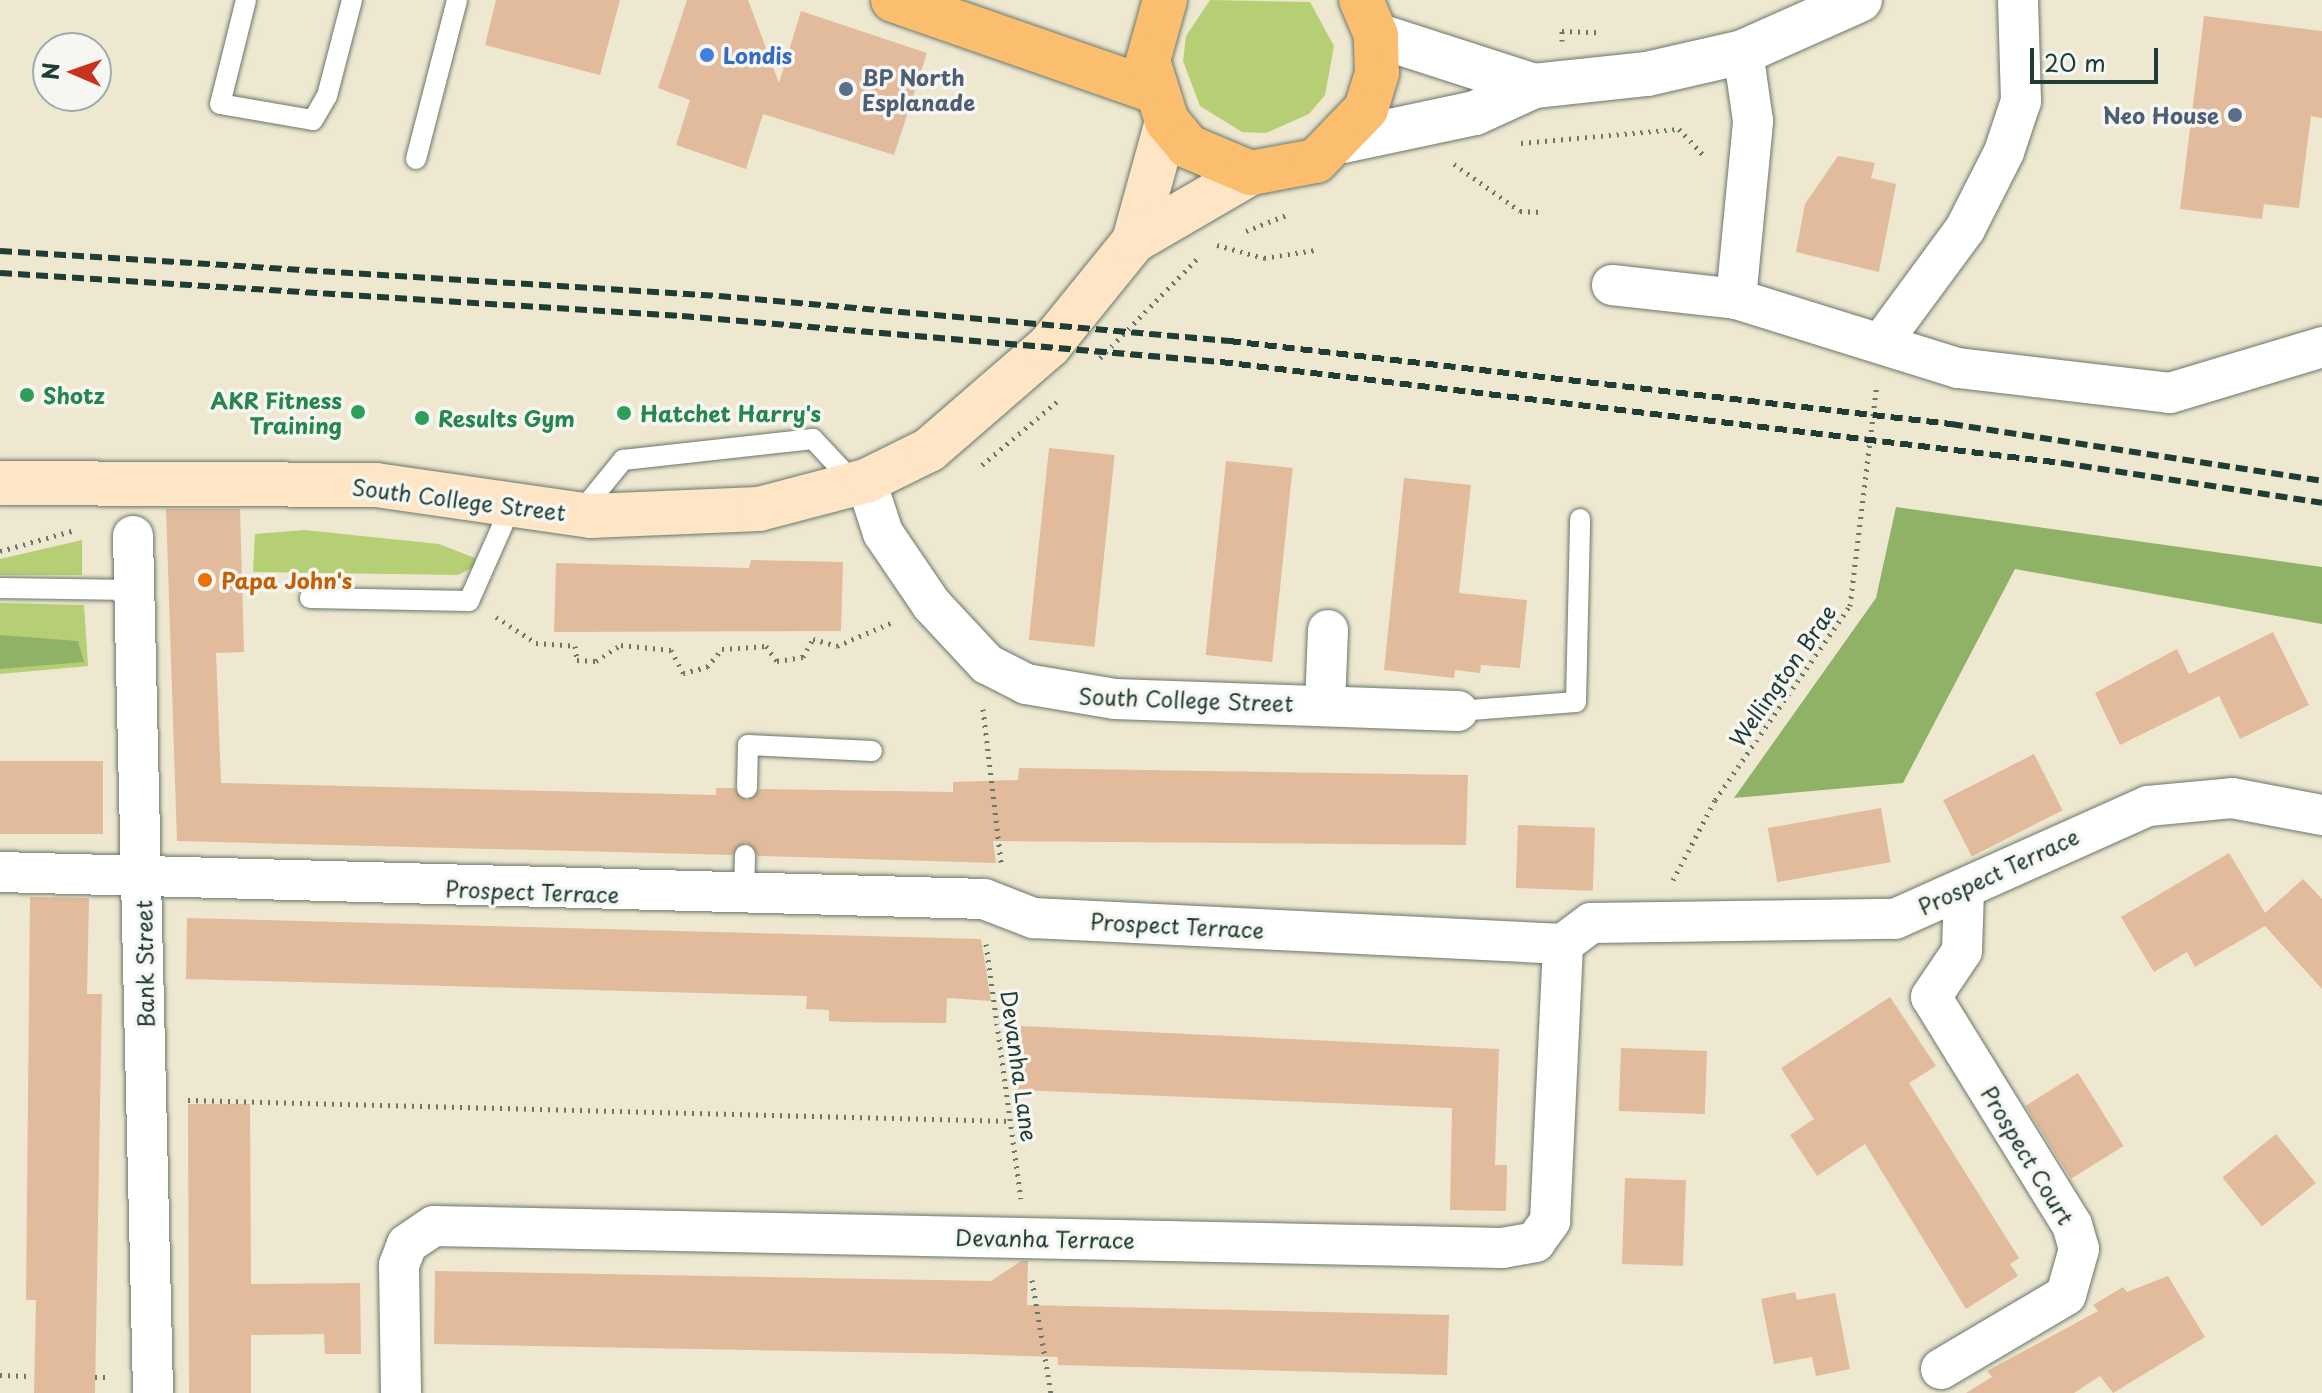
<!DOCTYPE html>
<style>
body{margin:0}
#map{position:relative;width:2322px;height:1393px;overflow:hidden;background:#efe8d1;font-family:"Playpen Sans",sans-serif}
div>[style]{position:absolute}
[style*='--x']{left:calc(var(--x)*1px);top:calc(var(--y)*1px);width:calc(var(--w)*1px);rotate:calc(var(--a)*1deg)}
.green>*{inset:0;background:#b6cf75}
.forest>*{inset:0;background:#90b266}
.building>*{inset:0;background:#e1bb9c;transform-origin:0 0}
.path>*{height:5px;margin-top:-2.5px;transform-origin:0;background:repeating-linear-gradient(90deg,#68796b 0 2px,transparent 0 8px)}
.roads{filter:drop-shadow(0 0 2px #68796b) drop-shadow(0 0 2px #68796b)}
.service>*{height:20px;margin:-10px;padding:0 10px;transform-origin:10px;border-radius:10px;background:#fff}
.minor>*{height:40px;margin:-20px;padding:0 20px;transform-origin:20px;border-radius:20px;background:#fff}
.tertiary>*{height:44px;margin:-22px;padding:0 22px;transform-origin:22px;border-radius:22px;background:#fff}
.secondary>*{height:44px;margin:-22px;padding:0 22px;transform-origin:22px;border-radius:22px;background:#fde5c5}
.primary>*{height:44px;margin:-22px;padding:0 22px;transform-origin:22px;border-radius:22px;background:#fbbe6e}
.rail>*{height:6px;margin-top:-3px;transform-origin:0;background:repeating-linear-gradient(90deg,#1f3d34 0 12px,transparent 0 18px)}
.dots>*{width:22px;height:22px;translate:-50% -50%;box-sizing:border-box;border:4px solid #f6f6f2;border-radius:50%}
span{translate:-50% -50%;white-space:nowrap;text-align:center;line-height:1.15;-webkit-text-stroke:7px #f6f6f2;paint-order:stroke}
.shop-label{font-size:22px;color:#366cbe;font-weight:700}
.left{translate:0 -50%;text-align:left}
.service-label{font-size:22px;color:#4e5e75;font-weight:700}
.right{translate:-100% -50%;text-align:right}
.leisure-label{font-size:22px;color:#27864d;font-weight:700}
.street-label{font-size:22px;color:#1f3d34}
.food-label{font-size:22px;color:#c56008;font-weight:700}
.north{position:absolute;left:32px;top:32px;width:80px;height:80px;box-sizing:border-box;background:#f6f6f2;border:2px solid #a0aca6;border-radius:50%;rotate:272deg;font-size:22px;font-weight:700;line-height:32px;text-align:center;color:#1f3d34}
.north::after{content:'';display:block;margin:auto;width:28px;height:36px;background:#c8321e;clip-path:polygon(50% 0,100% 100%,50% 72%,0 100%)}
.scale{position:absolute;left:2030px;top:48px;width:128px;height:36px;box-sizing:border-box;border:4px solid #1f3d34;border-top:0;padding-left:10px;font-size:24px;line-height:28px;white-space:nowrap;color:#1f3d34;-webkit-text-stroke:6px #f6f6f2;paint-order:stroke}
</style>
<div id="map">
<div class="green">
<div style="clip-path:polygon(1210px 0,1310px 2px,1334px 46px,1325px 95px,1309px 114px,1266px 133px,1242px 132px,1200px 106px,1183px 61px,1186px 36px)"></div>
<div style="clip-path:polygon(304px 530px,439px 544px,475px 558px,476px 566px,458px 575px,253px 572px,255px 534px)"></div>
<div style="clip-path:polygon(82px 540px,82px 575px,0 575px,0 559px)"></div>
<div style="clip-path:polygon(0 603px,84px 605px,88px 666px,0 674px)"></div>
</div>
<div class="forest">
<div style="clip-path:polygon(1896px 507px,2322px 567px,2322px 624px,2015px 569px,1903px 783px,1734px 798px,1876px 598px)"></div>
<div style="clip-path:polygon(0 635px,78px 641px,84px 662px,0 669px)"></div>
</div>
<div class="building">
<div style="clip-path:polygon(496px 0,620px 0,600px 75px,485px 45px)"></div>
<div style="clip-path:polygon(687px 0,748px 0,779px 83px,801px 11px,927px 53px,894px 155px,763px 114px,746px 169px,676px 145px,690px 100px,658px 88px)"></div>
<div style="clip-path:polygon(2204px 16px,2322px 31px,2322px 118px,2311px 116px,2299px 208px,2264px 204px,2262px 219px,2180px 209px)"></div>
<div style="clip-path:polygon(1838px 156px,1875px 163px,1871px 178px,1896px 184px,1879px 272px,1796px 252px,1805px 204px)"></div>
<div style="left:1049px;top:448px;width:66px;height:193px;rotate:6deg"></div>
<div style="left:1226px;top:461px;width:67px;height:195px;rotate:6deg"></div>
<div style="clip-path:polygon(1404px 478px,1471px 485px,1459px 593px,1527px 600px,1520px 668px,1481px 665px,1480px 673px,1455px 670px,1454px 678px,1384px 670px)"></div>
<div style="clip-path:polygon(166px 509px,240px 509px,244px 652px,216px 653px,221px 783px,716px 795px,716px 788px,734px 788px,747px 801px,760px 789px,953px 792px,953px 782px,1018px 780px,1019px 768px,1468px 775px,1466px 845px,993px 841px,996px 863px,758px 856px,746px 842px,732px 855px,177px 841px)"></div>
<div style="clip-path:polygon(751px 560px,843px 562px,841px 631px,554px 632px,556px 563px,749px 568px)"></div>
<div style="clip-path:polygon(2273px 632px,2309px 705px,2240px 739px,2219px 696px,2120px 745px,2095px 693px,2177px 649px,2189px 674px)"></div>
<div style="left:2034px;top:754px;width:63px;height:102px;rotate:63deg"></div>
<div style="left:0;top:761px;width:103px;height:73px"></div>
<div style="left:1881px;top:808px;width:55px;height:115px;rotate:80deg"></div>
<div style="left:1518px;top:825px;width:77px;height:63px;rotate:2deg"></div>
<div style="clip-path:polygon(2229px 853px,2265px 913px,2303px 879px,2322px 899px,2322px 989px,2265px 926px,2195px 967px,2187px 952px,2154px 972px,2121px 917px)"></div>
<div style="clip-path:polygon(30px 897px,89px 898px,87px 994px,102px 994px,95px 1393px,34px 1393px,36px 1300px,26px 1300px)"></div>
<div style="clip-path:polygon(187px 918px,981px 939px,991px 1001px,947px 998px,946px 1023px,846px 1022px,829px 1021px,829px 1010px,806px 1009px,807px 996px,186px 979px)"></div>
<div style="clip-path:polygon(1890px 997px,1936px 1066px,1909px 1083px,2019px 1258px,2010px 1264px,2018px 1276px,1966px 1309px,1865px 1144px,1817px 1176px,1790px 1135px,1814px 1119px,1781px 1068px)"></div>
<div style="clip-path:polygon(1021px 1026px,1499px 1049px,1495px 1165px,1507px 1165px,1506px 1211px,1450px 1210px,1452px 1108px,1018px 1090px)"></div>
<div style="left:1621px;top:1048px;width:86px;height:63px;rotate:2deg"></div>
<div style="left:2078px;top:1073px;width:86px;height:62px;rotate:58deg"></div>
<div style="clip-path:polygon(188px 1104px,250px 1104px,251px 1284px,360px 1283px,361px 1354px,325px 1354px,324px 1334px,251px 1335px,251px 1393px,189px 1393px)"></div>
<div style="left:2276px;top:1134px;width:63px;height:69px;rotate:51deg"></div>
<div style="left:1625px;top:1178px;width:61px;height:86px;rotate:2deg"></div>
<div style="clip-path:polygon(1021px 1261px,1028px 1261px,1027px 1305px,1449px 1315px,1447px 1375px,1058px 1365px,1058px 1357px,965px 1354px,434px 1344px,435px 1271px,991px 1281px)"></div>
<div style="clip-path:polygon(2168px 1276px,2205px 1337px,2113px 1393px,2100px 1376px,2074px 1393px,1966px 1393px,1992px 1377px,1987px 1371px,2098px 1311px,2093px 1305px,2123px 1287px,2127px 1292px)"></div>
<div style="clip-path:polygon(1795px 1292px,1797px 1300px,1835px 1293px,1850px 1369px,1816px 1376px,1812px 1357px,1774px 1364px,1761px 1299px)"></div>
</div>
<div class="path">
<div style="--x:1562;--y:41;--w:10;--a:-90"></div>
<div style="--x:1562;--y:31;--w:36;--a:2"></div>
<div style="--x:1521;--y:143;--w:159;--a:-5.1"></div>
<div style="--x:1679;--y:129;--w:38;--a:47"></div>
<div style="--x:1454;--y:164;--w:81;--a:35.5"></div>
<div style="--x:1520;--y:211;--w:21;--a:3"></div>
<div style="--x:1246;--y:231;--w:46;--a:-21.6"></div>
<div style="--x:1217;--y:245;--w:49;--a:15.5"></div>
<div style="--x:1264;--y:258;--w:52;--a:-8.9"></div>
<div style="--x:1100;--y:358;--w:143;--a:-45.6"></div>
<div style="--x:982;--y:465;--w:102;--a:-40.2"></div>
<div style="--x:0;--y:551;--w:78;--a:-15.6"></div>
<div style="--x:496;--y:617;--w:48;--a:33"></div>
<div style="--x:536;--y:643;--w:39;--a:4"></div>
<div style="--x:575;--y:646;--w:14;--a:82"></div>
<div style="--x:577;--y:660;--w:19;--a:3"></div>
<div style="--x:596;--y:661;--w:30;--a:-33"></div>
<div style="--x:621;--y:645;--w:50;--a:5.7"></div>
<div style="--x:671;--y:650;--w:26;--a:62"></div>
<div style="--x:683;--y:673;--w:25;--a:-14"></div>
<div style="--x:707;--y:667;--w:23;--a:-50"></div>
<div style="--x:722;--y:649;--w:44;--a:-3.9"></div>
<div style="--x:766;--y:646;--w:19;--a:54"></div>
<div style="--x:777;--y:661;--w:26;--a:-9"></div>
<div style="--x:803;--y:657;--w:21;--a:-61"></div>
<div style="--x:813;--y:639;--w:25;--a:16"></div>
<div style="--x:837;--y:646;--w:63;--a:-23.3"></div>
<div style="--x:983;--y:709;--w:154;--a:83.3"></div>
<div style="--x:1673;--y:880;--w:90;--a:-62.3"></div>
<div style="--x:1715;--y:800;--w:236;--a:-55.2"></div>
<div style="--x:1850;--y:606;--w:224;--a:-83.1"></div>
<div style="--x:986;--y:944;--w:257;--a:82.2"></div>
<div style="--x:188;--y:1100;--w:824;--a:1.46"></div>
<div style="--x:1032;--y:1280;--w:115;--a:80.5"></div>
<div style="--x:0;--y:1375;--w:30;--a:2"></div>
<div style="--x:95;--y:1377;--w:16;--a:0"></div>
</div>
<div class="roads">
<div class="service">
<div style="--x:246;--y:0;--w:107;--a:104"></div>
<div style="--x:220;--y:104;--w:94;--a:9.8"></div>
<div style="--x:313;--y:120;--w:28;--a:-60"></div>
<div style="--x:327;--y:96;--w:99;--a:-75.4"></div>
<div style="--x:416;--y:159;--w:164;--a:-75.5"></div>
<div style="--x:579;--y:514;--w:70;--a:-50.8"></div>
<div style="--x:623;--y:460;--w:191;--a:-6.3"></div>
<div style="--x:813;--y:439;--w:62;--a:47"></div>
<div style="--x:0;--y:588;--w:132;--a:0.9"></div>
<div style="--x:310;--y:598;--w:159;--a:1.1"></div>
<div style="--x:469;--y:601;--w:104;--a:-66.1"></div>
<div style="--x:1458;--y:711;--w:118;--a:-4.4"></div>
<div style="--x:1576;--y:702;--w:183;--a:-88.7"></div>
<div style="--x:747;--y:788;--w:43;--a:-88.7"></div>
<div style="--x:748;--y:745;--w:124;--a:2.8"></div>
<div style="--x:744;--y:898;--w:43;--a:-88.7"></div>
</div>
<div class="minor">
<div style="--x:1612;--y:285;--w:125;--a:6.4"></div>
<div style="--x:1736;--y:299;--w:232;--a:17.3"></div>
<div style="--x:1958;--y:368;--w:213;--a:6.7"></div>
<div style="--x:2170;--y:393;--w:159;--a:-16.8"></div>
<div style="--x:1736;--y:299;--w:179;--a:-84.5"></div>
<div style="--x:1753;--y:121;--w:70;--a:-98.2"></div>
<div style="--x:1881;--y:343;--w:142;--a:-53.6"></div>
<div style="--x:1965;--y:229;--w:86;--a:-63.1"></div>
<div style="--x:2004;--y:152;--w:54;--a:-71.6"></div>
<div style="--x:2021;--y:101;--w:101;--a:-91.7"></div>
<div style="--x:866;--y:481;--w:55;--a:71.9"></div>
<div style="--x:883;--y:533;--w:87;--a:55.8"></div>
<div style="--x:932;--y:605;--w:81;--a:47"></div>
<div style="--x:987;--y:664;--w:44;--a:27.1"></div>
<div style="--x:1026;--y:684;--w:90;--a:9.6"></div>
<div style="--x:1115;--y:699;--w:343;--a:2"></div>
<div style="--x:133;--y:536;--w:857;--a:88.66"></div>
<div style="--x:1325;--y:705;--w:75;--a:-87.7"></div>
<div style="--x:0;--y:872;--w:984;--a:1.57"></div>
<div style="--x:984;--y:899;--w:53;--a:21.2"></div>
<div style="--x:1033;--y:918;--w:531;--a:2.81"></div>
<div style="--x:1563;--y:944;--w:35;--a:-37"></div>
<div style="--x:1591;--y:923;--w:304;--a:-0.8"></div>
<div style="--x:1895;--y:919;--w:277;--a:-24.1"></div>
<div style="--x:2148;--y:806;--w:84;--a:-5.4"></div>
<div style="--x:2232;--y:798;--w:92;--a:10.7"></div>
<div style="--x:1941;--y:1369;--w:145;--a:-30.6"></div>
<div style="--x:2066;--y:1295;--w:48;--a:-74.2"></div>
<div style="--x:2079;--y:1249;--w:25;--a:-106"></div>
<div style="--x:2072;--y:1225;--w:268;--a:-121.7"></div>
<div style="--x:1931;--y:997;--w:55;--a:-56"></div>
<div style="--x:1962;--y:951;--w:60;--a:-88.1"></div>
<div style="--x:401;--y:1393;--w:128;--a:-90.9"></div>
<div style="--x:399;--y:1265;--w:22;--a:-69"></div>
<div style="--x:407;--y:1244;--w:32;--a:-34"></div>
<div style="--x:434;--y:1226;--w:1068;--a:1.18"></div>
<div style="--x:1502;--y:1248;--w:34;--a:-10"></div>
<div style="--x:1535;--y:1242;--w:26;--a:-54"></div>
<div style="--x:1550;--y:1221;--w:277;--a:-87.3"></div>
</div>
<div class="tertiary">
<div style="--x:1376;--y:35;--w:166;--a:17.9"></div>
<div style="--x:1343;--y:141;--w:135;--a:-12"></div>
<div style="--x:1475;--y:113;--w:65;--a:-24.6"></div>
<div style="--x:1534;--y:86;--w:114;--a:-6.1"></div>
<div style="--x:1647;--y:74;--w:98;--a:-12.9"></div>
<div style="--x:1743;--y:52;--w:128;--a:-24"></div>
</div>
<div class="secondary">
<div style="--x:1134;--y:241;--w:124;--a:-74.6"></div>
<div style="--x:0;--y:483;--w:376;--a:0.3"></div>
<div style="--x:376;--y:485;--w:217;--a:8.2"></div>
<div style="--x:591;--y:516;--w:168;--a:-2.4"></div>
<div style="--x:759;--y:509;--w:111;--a:-14.7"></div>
<div style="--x:866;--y:481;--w:70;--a:-26.2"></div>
<div style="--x:929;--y:450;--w:159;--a:-40.9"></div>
<div style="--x:1049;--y:346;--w:135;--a:-51"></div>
<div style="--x:1134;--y:241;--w:135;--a:-30.2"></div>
</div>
<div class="primary">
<div style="--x:893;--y:0;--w:274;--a:19.2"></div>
<div style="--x:1165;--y:0;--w:63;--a:105.6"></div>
<div style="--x:1148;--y:61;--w:63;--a:72.4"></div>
<div style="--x:1167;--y:121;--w:34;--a:50"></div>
<div style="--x:1189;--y:147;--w:67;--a:22.8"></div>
<div style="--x:1251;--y:173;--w:66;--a:-10.5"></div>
<div style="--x:1316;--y:161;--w:72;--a:-46.1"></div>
<div style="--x:1366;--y:109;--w:38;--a:-73"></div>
<div style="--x:1377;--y:73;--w:38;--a:-92"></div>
<div style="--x:1376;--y:35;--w:38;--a:-113"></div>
</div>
</div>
<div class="rail">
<div style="--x:0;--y:251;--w:720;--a:3.58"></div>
<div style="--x:719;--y:296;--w:512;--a:5.04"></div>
<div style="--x:1229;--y:341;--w:727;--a:6.56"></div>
<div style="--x:1951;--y:424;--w:375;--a:8.7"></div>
<div style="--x:0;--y:273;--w:683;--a:3.61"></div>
<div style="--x:682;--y:316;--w:541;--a:4.88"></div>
<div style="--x:1221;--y:362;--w:847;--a:6.85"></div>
<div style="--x:2062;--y:463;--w:263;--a:8.7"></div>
</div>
<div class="dots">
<div style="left:707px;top:55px;background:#3f7fe0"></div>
<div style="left:846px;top:89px;background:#5c6f8a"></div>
<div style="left:2235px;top:115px;background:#5c6f8a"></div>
<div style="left:27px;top:395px;background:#2e9e5b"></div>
<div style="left:358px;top:412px;background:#2e9e5b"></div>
<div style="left:624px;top:413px;background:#2e9e5b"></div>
<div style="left:422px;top:418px;background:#2e9e5b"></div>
<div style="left:205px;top:580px;background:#e8710a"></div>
</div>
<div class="shop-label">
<span class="left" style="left:723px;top:55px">Londis</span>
</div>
<div class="service-label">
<span class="left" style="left:862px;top:89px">BP North<br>Esplanade</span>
<span class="right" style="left:2219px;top:115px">Neo House</span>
</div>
<div class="leisure-label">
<span class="left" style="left:43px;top:395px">Shotz</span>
<span class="right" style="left:342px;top:412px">AKR Fitness<br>Training</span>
<span class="left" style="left:640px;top:413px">Hatchet Harry's</span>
<span class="left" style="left:438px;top:418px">Results Gym</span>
</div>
<div class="street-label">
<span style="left:459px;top:499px;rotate:7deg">South College Street</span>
<span style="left:1782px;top:675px;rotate:-55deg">Wellington Brae</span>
<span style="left:1186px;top:699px;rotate:2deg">South College Street</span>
<span style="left:1998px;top:871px;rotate:-25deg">Prospect Terrace</span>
<span style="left:532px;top:891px;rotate:2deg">Prospect Terrace</span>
<span style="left:1177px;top:925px;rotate:3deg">Prospect Terrace</span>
<span style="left:144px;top:964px;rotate:-91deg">Bank Street</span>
<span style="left:1020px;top:1066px;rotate:82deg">Devanha Lane</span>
<span style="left:2028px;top:1155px;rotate:59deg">Prospect Court</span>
<span style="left:1045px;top:1238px;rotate:1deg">Devanha Terrace</span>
</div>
<div class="food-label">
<span class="left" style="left:221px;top:580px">Papa John's</span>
</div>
<div class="north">N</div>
<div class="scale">20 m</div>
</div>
